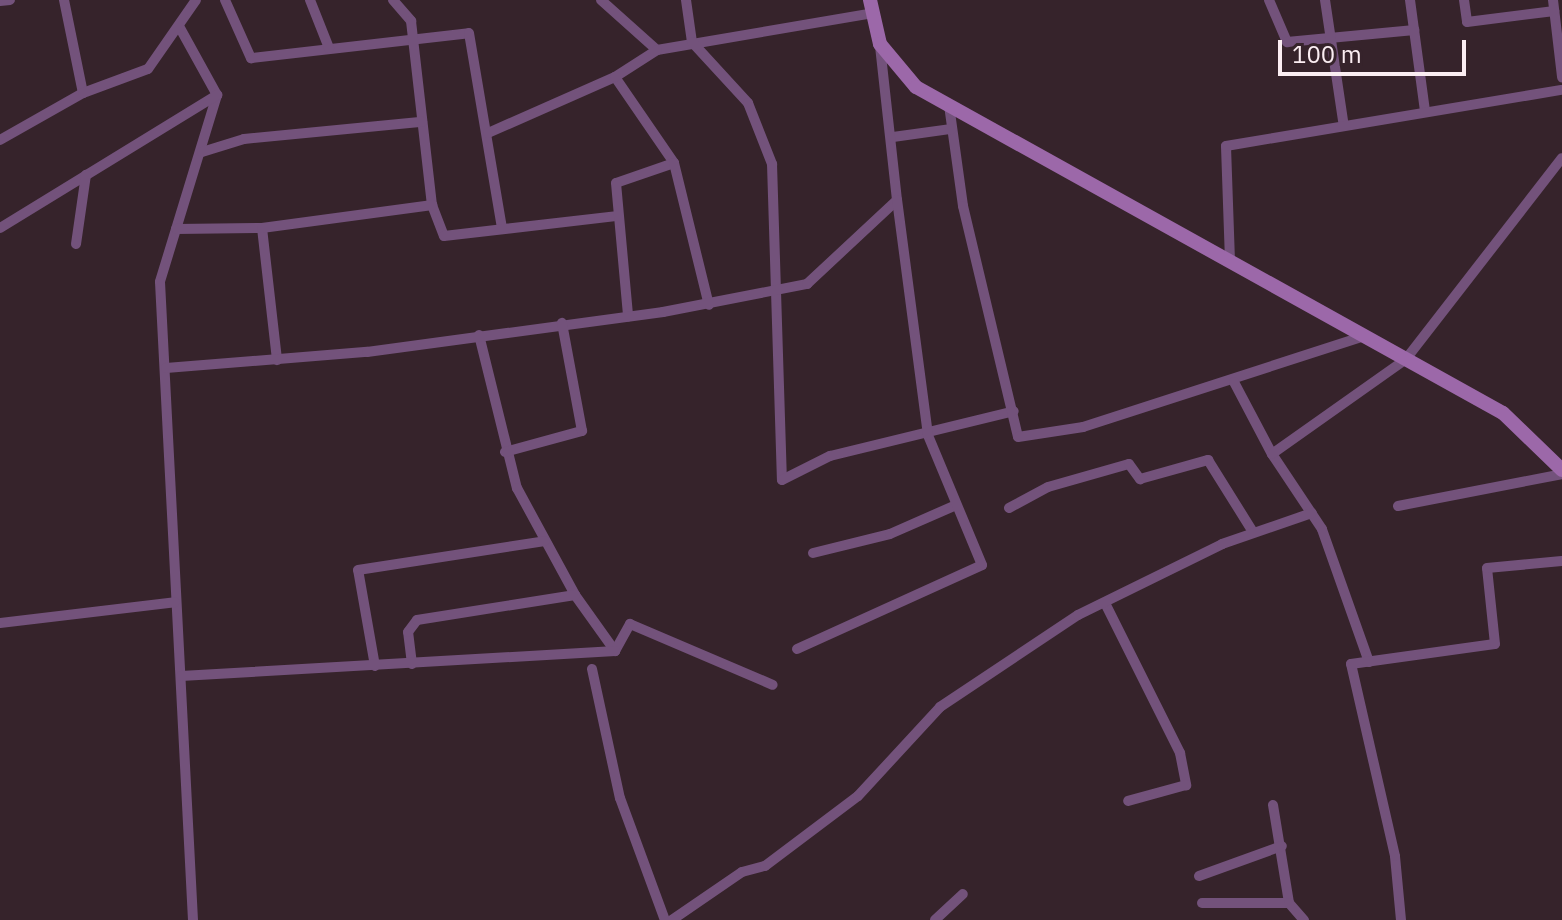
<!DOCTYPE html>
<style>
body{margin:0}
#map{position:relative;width:1562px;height:920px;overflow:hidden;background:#36232b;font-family:"IBM Plex Sans",sans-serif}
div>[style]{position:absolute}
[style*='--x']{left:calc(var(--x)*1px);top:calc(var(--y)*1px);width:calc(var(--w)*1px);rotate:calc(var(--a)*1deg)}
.minor>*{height:10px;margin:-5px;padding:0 5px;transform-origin:5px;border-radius:5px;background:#73527b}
.secondary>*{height:14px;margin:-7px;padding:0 7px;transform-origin:7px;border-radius:7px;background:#9c68a9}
span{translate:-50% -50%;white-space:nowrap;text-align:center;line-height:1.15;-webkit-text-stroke:8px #36232b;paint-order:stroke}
.scale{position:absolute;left:1278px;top:40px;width:188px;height:36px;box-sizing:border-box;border:4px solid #fbedf2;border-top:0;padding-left:10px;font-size:24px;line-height:28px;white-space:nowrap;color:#fbedf2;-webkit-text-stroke:6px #36232b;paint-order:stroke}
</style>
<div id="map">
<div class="minor">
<div style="--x:64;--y:0;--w:95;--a:78.5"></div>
<div style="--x:225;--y:0;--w:64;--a:65.9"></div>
<div style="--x:251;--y:58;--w:219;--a:-6.5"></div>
<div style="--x:469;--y:33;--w:198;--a:80.4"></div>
<div style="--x:310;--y:0;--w:52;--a:68.4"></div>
<div style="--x:393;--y:0;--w:28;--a:49"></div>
<div style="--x:411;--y:21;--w:185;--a:83.5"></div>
<div style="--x:432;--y:205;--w:33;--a:69"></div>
<div style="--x:444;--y:236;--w:173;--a:-6.6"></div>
<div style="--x:601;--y:0;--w:75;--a:41.8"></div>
<div style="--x:657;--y:50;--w:219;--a:-9.7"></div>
<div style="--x:686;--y:0;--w:42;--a:81.9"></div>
<div style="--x:692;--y:42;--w:83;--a:47.4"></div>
<div style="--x:748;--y:103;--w:66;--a:68.5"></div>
<div style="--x:772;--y:164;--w:316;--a:88.2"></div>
<div style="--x:782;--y:480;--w:54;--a:-26.6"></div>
<div style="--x:830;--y:456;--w:189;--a:-13.7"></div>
<div style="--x:1269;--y:0;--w:46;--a:66.8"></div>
<div style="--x:1287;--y:42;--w:128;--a:-5.4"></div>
<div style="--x:1325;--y:0;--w:122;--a:81.5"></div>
<div style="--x:1410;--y:0;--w:112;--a:82.3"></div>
<div style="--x:1464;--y:0;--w:22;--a:82"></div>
<div style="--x:1467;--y:22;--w:88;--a:-7.2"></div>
<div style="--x:1553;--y:0;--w:78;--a:83.3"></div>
<div style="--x:0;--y:1;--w:10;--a:-6"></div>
<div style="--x:180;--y:28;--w:77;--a:61.1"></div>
<div style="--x:217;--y:95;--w:195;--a:107"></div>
<div style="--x:160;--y:282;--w:639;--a:87.04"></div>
<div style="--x:615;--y:77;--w:104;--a:55.5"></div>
<div style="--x:674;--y:163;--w:61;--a:161"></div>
<div style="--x:616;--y:183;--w:134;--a:84.8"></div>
<div style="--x:949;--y:105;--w:102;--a:82.1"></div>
<div style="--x:963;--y:206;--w:237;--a:76.6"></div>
<div style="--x:1018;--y:437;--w:66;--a:-8.7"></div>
<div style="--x:1083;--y:427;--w:295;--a:-17.9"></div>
<div style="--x:488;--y:133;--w:139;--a:-23.8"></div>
<div style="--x:615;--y:77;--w:50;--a:-32.7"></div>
<div style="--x:893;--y:137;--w:59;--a:-7.9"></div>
<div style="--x:0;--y:140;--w:95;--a:-29.5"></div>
<div style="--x:83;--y:93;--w:69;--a:-20.3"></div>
<div style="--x:148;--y:69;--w:84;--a:-55.2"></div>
<div style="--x:202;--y:152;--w:44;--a:-17.2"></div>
<div style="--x:244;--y:139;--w:179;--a:-5.5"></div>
<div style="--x:674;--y:163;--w:146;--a:76.2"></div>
<div style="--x:0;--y:228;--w:255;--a:-31.5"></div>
<div style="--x:262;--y:228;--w:133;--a:83.5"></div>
<div style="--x:176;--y:229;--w:86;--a:-0.7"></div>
<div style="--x:262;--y:228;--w:172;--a:-7.7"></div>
<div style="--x:76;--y:244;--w:70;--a:-81.8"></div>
<div style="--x:1230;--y:261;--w:115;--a:-92"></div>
<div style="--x:1226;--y:146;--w:340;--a:-9.5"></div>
<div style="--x:479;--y:335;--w:158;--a:76.1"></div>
<div style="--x:517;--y:488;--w:122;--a:61.5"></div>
<div style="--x:575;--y:595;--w:69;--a:54.5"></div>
<div style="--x:615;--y:651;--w:31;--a:-61"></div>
<div style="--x:630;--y:624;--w:155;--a:23.1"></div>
<div style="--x:166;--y:368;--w:202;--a:-4.6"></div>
<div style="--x:367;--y:352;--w:299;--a:-7.7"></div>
<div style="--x:663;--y:312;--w:147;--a:-11"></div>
<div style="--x:807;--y:284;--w:123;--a:-43"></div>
<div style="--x:897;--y:200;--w:155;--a:-96.3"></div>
<div style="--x:1234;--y:382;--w:81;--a:62.2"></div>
<div style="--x:505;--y:452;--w:80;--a:-15.3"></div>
<div style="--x:582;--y:431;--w:110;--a:-100.5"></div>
<div style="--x:1398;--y:506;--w:167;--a:-11"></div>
<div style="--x:1009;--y:508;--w:44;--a:-28.3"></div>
<div style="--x:1048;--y:487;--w:84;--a:-15.9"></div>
<div style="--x:1129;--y:464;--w:19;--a:54"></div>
<div style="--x:1140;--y:479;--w:71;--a:-15.6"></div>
<div style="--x:1208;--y:460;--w:85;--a:58"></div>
<div style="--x:813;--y:553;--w:79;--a:-13.9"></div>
<div style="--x:890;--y:534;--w:72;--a:-23.7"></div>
<div style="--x:1105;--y:603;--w:168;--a:63.4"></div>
<div style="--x:1180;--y:753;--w:33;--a:79"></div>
<div style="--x:1186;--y:785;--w:60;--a:164.6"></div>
<div style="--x:0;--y:623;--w:176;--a:-6.8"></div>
<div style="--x:797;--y:649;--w:203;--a:-24.4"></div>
<div style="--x:982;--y:565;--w:141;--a:-112.6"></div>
<div style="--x:928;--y:435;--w:237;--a:-97.5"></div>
<div style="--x:1369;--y:662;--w:141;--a:-109.5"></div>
<div style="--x:1322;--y:529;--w:90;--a:-123.7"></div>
<div style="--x:1272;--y:454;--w:164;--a:-35.3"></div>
<div style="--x:1406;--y:359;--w:254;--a:-52.2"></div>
<div style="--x:412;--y:664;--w:32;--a:-97"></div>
<div style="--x:408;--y:632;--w:15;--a:-53"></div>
<div style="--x:417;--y:620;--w:160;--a:-9"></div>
<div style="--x:375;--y:666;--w:97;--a:-100"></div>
<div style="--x:358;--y:570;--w:189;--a:-8.8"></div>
<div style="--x:592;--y:669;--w:132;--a:77.8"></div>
<div style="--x:620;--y:798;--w:130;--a:69.8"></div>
<div style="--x:181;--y:676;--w:435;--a:-3.3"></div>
<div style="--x:1273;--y:805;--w:99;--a:80.7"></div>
<div style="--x:1199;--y:876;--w:88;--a:-19.9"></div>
<div style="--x:1202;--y:903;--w:87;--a:0"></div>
<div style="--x:1289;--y:903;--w:23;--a:49"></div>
<div style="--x:672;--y:920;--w:85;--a:-34.4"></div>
<div style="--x:742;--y:872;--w:24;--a:-15"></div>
<div style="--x:765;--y:866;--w:116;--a:-37"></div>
<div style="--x:858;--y:796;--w:121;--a:-47.3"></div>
<div style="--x:940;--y:707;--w:166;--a:-33.7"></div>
<div style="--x:1078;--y:615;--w:161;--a:-26.2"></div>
<div style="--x:1222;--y:544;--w:95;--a:-19"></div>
<div style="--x:935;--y:920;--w:38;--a:-43"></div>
<div style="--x:1401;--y:920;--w:64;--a:-95.4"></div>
<div style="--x:1395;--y:856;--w:197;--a:-102.9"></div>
<div style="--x:1351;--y:664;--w:145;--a:-7.9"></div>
<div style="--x:1495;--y:644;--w:76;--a:-96"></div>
<div style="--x:1487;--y:568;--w:75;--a:-5.3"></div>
</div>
<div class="secondary">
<div style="--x:870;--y:0;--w:45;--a:77.2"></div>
<div style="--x:880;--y:44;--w:56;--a:50.1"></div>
<div style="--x:916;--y:87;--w:671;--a:29.05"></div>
<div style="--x:1503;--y:413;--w:82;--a:44"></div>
</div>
<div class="scale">100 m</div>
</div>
